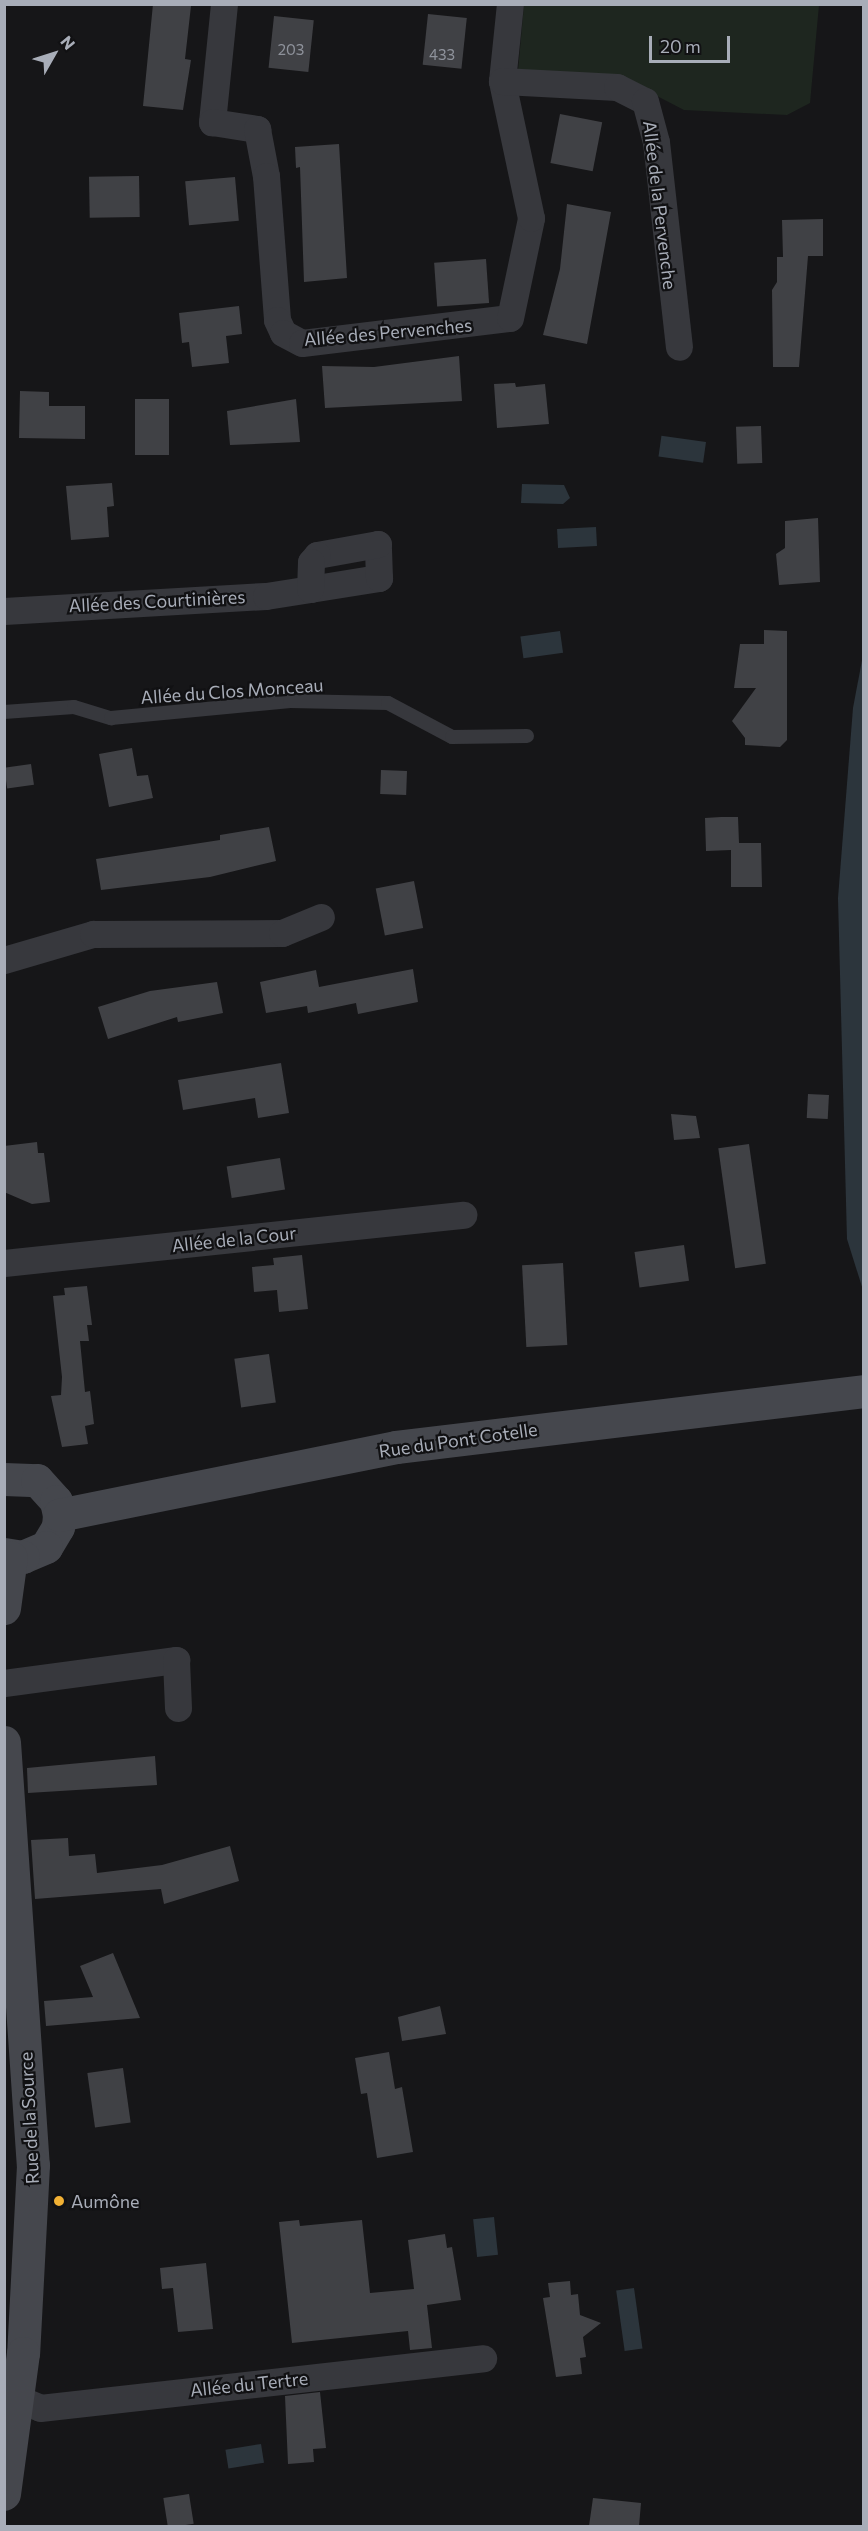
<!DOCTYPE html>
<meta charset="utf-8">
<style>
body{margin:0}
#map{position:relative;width:868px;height:2531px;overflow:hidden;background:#161618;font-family:Commissioner,sans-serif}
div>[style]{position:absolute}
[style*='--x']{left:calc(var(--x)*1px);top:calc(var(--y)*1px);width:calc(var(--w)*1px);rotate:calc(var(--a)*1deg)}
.green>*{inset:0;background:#1e261f}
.water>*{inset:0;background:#2c353c;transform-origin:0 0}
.building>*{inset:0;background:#404145;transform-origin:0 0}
.lane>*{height:14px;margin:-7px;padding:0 7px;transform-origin:7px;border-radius:7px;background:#37383d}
.street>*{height:27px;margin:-13.5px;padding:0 13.5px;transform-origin:13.5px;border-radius:13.5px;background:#37383d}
.secondary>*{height:33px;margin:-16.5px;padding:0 16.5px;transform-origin:16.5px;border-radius:16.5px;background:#45474d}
.dots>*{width:16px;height:16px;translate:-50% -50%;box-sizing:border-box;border:3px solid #111113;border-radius:50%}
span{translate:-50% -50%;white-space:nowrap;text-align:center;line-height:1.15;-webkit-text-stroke:4.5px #111113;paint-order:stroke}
.number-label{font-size:15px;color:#8e929b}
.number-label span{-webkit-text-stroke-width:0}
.street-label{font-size:18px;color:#a8adb8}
.poi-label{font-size:18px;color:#a8adb8}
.left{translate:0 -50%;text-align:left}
.frame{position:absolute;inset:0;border:6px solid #a8adb8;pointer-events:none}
.north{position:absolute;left:24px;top:24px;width:60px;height:60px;-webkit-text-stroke:4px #111113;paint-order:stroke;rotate:51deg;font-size:16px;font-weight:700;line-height:24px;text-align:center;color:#a8adb8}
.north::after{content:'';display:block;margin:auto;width:21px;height:27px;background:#a8adb8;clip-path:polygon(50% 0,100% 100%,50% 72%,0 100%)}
.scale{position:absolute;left:649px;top:36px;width:81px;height:27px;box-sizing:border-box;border:3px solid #a8adb8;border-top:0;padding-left:8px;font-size:18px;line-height:21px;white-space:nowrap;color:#a8adb8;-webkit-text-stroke:4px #111113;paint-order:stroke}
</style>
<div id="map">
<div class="green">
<div style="clip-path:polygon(524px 5px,819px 5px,810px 103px,787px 115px,684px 110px,630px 82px,518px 71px)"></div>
</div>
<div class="water">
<div style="left:706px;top:442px;width:21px;height:45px;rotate:98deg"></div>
<div style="clip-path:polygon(522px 484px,564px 485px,570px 498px,563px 504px,521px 503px)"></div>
<div style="left:596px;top:527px;width:19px;height:39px;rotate:87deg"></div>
<div style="left:560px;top:631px;width:22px;height:40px;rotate:82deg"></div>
<div style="clip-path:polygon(863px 655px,863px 1290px,847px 1239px,838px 898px,853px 708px)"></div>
<div style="left:494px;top:2217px;width:38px;height:21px;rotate:84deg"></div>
<div style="left:634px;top:2288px;width:61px;height:18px;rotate:82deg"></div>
<div style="left:261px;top:2444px;width:19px;height:36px;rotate:81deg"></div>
</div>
<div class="building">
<div style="clip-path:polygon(153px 4px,191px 6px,185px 59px,191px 60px,183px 110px,143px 106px)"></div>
<div style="left:428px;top:14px;width:39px;height:51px;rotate:6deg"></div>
<div style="left:274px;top:16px;width:40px;height:52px;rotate:6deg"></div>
<div style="left:560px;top:114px;width:43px;height:50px;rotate:11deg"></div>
<div style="clip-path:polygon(339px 144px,347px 278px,304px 282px,300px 167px,296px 168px,295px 147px)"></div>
<div style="left:139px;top:176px;width:41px;height:50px;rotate:89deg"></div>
<div style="left:235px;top:177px;width:44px;height:50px;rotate:85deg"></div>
<div style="clip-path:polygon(567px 204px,611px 212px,587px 344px,543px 335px,560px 269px)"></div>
<div style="clip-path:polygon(823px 219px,823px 256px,808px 256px,799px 367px,773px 367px,772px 290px,777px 282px,777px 257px,783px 257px,782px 220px)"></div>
<div style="left:486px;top:259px;width:44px;height:52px;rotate:86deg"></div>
<div style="clip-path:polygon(239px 306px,242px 334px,226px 336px,229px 363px,192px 367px,189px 342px,182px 343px,179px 313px)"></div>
<div style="clip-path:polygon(459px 356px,462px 401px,325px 408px,322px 366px,374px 367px)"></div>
<div style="clip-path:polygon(515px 383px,516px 387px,545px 384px,549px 424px,497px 428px,494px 384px)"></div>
<div style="clip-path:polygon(20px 391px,49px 392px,49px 406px,85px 406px,85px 439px,19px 438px)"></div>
<div style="left:135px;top:399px;width:34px;height:56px"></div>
<div style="clip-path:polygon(296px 399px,300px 442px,230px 445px,227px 411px)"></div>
<div style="left:761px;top:426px;width:37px;height:25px;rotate:88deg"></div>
<div style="clip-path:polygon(112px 483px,114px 506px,107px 507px,109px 537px,71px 540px,66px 486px)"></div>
<div style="clip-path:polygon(818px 518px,820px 582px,779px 585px,776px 554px,785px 548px,785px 521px)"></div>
<div style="clip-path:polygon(764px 630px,787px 631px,787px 740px,780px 747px,745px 745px,745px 738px,732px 721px,756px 688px,734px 688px,740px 644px,764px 644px)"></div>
<div style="clip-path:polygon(132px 748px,137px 776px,148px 775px,153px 798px,109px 807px,99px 754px)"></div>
<div style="left:31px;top:764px;width:21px;height:27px;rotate:82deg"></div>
<div style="left:381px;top:770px;width:26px;height:24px;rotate:2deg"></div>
<div style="clip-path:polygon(721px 817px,738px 817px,739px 843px,761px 843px,762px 887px,731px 887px,731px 850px,706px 851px,705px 818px)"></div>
<div style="clip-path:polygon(269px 827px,276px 861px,210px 877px,101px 890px,96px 859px,220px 840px,220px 835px)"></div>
<div style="left:414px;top:881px;width:48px;height:39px;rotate:79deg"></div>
<div style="clip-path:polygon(413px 969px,418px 1002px,358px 1014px,356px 1003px,308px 1013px,307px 1006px,266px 1013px,260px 982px,316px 970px,319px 987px)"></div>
<div style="clip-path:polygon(217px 982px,223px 1013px,178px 1022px,177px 1017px,108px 1039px,98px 1007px,150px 991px)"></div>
<div style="clip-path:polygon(281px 1063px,289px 1113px,258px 1118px,255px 1098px,183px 1110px,178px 1080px)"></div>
<div style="left:808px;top:1094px;width:21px;height:24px;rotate:3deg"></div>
<div style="clip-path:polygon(671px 1114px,696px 1116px,700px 1138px,674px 1140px)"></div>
<div style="clip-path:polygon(37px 1142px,38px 1153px,44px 1153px,50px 1202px,32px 1204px,4px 1192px,4px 1146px)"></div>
<div style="left:749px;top:1144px;width:121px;height:31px;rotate:82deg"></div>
<div style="left:280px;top:1158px;width:32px;height:54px;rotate:81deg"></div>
<div style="left:684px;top:1245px;width:36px;height:50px;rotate:82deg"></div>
<div style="clip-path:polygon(302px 1255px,308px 1309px,279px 1312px,277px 1290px,254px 1292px,252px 1267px,274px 1265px,273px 1258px)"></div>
<div style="left:563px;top:1263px;width:82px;height:41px;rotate:87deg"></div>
<div style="clip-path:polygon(87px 1286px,92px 1325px,87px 1325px,89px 1341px,80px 1341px,85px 1392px,90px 1391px,94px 1424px,85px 1426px,88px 1444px,62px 1447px,51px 1396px,61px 1395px,62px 1377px,53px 1296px,65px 1295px,64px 1288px)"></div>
<div style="left:269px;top:1354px;width:49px;height:35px;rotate:82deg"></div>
<div style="clip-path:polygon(155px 1756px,157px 1785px,28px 1793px,27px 1768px)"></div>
<div style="clip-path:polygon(68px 1838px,69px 1856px,95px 1854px,97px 1873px,162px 1865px,230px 1846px,239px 1881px,164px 1904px,161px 1889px,35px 1899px,31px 1840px)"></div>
<div style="clip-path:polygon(113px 1953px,140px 2018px,46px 2026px,44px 2001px,93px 1997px,80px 1966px)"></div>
<div style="clip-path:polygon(440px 2006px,446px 2034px,402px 2041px,398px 2017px)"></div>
<div style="clip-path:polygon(389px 2052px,395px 2089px,402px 2087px,413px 2152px,377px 2158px,367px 2093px,361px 2094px,355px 2058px)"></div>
<div style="left:123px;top:2068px;width:55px;height:36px;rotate:82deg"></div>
<div style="clip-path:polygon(299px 2220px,300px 2226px,362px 2220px,370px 2293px,414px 2289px,408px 2240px,445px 2234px,447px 2248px,452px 2247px,461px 2300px,427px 2305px,432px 2348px,410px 2350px,408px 2331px,292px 2343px,279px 2222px)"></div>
<div style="clip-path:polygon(206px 2263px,213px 2329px,178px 2332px,173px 2288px,162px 2289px,160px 2268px)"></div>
<div style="clip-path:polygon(570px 2281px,571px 2295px,578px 2294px,580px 2315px,601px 2323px,583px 2337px,586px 2357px,580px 2358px,582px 2374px,556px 2377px,543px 2298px,550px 2297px,548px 2283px)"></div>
<div style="clip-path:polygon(320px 2392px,326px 2448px,313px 2449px,314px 2462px,288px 2464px,285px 2396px)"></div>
<div style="left:189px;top:2494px;width:30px;height:26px;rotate:81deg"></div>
<div style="clip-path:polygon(593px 2498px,641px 2503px,639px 2526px,589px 2526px)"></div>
</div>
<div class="lane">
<div style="--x:4;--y:712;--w:70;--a:-4.1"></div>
<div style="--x:74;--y:707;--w:39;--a:17"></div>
<div style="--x:111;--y:718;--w:180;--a:-5.4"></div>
<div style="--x:290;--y:701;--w:98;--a:1.2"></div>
<div style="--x:388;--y:703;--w:72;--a:28"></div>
<div style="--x:452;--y:737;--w:75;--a:-0.8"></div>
</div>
<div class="street">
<div style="--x:224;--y:4;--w:119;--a:95.8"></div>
<div style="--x:212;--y:122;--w:46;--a:8.8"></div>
<div style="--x:257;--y:129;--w:48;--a:79.2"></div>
<div style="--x:266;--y:176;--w:144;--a:85.6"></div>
<div style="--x:277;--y:320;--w:14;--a:65"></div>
<div style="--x:283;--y:333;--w:21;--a:28"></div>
<div style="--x:302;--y:343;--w:209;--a:-6.9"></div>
<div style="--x:510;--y:318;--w:102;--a:-78.1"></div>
<div style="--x:531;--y:218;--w:140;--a:-102"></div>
<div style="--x:502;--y:81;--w:77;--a:-84.1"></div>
<div style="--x:502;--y:81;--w:115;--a:3"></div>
<div style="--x:617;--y:87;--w:31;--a:27"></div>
<div style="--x:645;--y:101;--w:42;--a:75"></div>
<div style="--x:656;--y:142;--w:206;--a:83.6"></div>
<div style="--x:4;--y:611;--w:262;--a:-3.3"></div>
<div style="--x:266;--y:596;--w:45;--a:-9"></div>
<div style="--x:310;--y:589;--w:70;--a:-9.1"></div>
<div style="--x:379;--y:578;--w:34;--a:-92"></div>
<div style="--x:378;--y:544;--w:62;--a:169.8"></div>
<div style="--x:317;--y:555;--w:9;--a:131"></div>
<div style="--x:311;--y:562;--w:27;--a:92"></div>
<div style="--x:4;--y:960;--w:93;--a:-16.3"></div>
<div style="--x:93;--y:934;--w:189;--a:-0.3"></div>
<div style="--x:282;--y:933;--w:42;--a:-22.3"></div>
<div style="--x:4;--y:1263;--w:462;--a:-6"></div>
<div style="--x:4;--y:1683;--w:174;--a:-7.6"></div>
<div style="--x:176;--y:1660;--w:48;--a:87.6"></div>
<div style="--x:17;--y:2398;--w:25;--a:23"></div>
<div style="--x:40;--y:2408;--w:446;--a:-6.4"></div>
</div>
<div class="secondary">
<div style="--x:4;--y:1479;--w:33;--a:2"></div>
<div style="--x:37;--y:1480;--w:28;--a:48"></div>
<div style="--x:56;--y:1501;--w:14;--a:78"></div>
<div style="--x:59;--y:1515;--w:12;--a:95"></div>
<div style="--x:58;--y:1527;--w:23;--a:121"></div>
<div style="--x:46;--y:1547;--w:25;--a:157"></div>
<div style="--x:23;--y:1557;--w:19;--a:-171"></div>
<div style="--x:59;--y:1515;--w:344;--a:-11.4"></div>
<div style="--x:396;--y:1447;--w:471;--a:-6.8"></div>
<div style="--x:4;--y:1608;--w:51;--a:-82.2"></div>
<div style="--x:4;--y:1742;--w:424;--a:86.1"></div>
<div style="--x:33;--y:2165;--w:188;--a:93"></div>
<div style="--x:23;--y:2353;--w:142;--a:97.7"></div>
</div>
<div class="dots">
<div style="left:59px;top:2201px;background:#f2b134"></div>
</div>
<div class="number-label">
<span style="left:291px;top:50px">203</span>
<span style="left:442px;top:55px">433</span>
</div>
<div class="street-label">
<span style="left:660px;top:205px;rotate:83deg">Allée de la Pervenche</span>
<span style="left:388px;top:332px;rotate:-5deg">Allée des Pervenches</span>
<span style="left:157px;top:601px;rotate:-3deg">Allée des Courtinières</span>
<span style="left:232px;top:691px;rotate:-4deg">Allée du Clos Monceau</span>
<span style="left:234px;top:1239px;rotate:-6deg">Allée de la Cour</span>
<span style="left:458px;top:1440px;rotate:-8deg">Rue du Pont Cotelle</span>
<span style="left:29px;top:2118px;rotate:-93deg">Rue de la Source</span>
<span style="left:249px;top:2384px;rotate:-6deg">Allée du Tertre</span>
</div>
<div class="poi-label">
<span class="left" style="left:71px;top:2201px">Aumône</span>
</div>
<div class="frame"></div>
<div class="north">N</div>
<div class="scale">20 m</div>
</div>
